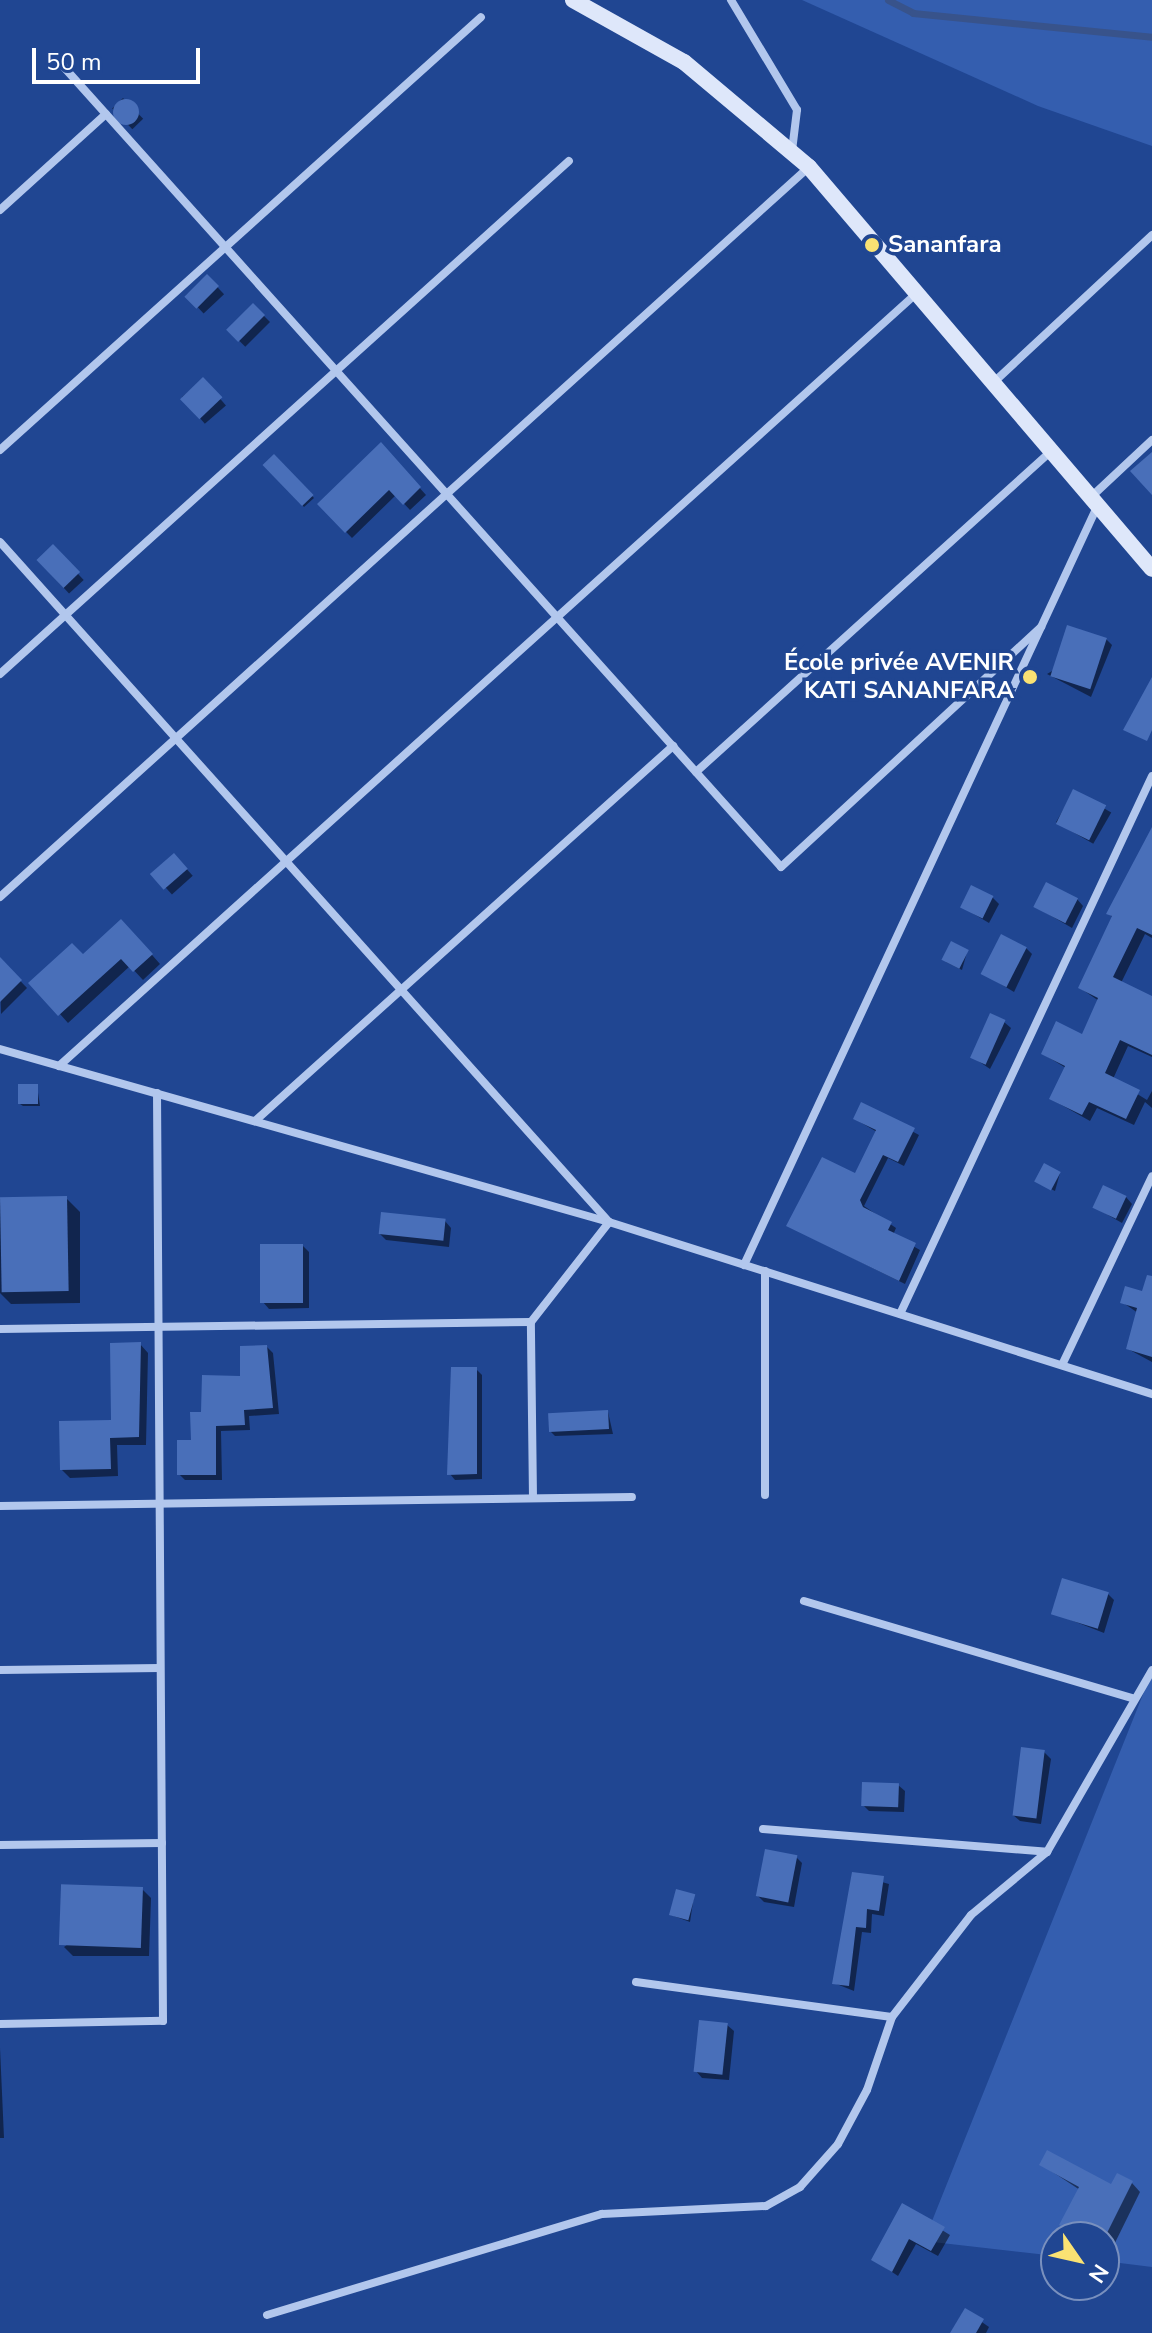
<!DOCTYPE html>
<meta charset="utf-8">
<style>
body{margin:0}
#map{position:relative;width:1152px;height:2333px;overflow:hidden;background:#204692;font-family:"Nunito Sans",sans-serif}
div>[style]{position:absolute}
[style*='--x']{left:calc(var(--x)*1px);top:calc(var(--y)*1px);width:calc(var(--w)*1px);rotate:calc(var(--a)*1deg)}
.green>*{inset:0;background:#345eaf}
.shadow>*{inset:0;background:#0007;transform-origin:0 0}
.stream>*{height:7px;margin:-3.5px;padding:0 3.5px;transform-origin:3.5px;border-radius:3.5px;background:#38538b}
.building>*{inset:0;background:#496fb9;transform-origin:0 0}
.round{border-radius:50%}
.street>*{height:8px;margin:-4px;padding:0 4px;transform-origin:4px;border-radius:4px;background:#b2c7ed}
.secondary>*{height:16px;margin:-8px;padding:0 8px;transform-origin:8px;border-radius:8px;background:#dee7fa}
.dots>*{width:22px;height:22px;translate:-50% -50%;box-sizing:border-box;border:4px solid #204692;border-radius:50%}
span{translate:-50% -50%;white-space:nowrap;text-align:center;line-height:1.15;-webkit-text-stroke:7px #204692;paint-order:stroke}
.poi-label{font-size:24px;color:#fff;font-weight:700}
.left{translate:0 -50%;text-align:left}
.right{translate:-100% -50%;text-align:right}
.north{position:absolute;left:1040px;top:2221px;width:80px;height:80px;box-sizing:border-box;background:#204692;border:2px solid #7990be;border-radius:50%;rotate:124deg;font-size:22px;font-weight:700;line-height:32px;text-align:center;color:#fff}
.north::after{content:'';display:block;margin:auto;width:28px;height:36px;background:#fae273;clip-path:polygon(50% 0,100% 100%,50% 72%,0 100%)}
.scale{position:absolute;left:32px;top:48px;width:168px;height:36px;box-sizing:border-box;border:4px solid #fff;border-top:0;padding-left:10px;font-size:24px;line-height:28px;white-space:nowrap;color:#fff;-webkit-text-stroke:6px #204692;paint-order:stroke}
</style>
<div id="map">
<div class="green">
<div style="clip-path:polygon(802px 0,1152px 0,1152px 146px,1038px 106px)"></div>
<div style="clip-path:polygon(1152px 1672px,1152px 2267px,1104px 2261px,1104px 2237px,1056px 2237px,1056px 2256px,924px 2241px)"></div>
</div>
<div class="shadow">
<div style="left:123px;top:98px;width:29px;height:15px;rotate:46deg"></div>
<div style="left:207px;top:276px;width:25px;height:28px;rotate:47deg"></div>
<div style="left:253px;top:305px;width:24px;height:35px;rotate:45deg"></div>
<div style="left:203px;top:379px;width:35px;height:28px;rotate:49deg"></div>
<div style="clip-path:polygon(381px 445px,426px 495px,410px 510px,396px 495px,352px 538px,319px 504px)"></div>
<div style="clip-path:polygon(274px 457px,314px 498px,304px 507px,266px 465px)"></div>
<div style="left:53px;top:547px;width:45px;height:20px;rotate:47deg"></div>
<div style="clip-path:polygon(1106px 639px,1112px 645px,1091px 697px,1047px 674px)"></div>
<div style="left:1074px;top:791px;width:43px;height:36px;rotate:30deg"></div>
<div style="clip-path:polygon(1152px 828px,1152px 938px,1145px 934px,1121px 983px,1152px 998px,1152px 1057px,1128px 1046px,1113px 1079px,1147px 1100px,1152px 1091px,1152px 1108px,1145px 1102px,1134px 1125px,1097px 1108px,1090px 1121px,1051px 1099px,1066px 1068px,1043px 1054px,1083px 1036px,1099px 1001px,1080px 988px,1113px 918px,1109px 913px)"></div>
<div style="left:174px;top:855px;width:28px;height:28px;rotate:48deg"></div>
<div style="clip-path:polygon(992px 897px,999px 904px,989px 923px,962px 907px)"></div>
<div style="clip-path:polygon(1077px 899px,1083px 906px,1072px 928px,1036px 907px)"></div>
<div style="clip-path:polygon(130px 930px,160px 964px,143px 980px,130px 966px,68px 1023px,60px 1014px,83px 957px)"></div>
<div style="clip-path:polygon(1026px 948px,1032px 954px,1014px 992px,984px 974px)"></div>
<div style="clip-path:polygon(967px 952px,962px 970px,946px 962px)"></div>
<div style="clip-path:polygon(7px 967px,27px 988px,1px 1014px,0 974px)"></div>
<div style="clip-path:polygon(1004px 1022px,1011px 1028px,990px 1069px,971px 1056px)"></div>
<div style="clip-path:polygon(37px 1086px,40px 1106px,23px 1106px,20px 1104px)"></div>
<div style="clip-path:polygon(862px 1104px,919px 1135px,904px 1166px,888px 1158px,864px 1206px,896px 1228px,893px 1235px,920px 1250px,905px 1284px,788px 1226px,856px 1176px,877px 1132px,855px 1119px)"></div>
<div style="clip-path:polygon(1060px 1173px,1055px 1191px,1040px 1184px)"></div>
<div style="clip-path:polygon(1126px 1197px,1132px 1204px,1122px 1223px,1094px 1207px)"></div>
<div style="clip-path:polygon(66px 1198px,80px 1212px,80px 1303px,11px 1304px,0 1293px,0 1199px)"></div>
<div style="clip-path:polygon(445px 1221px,451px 1228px,449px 1247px,386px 1240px,380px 1234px)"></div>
<div style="clip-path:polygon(303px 1246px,309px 1252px,309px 1308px,269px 1309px,263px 1302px)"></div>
<div style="clip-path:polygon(1152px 1294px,1152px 1362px,1128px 1349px,1138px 1313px,1122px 1302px)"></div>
<div style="clip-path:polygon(140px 1344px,148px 1353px,146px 1445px,117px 1445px,118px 1476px,70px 1478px,62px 1470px,113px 1422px)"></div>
<div style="clip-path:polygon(267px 1347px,273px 1353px,279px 1414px,249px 1416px,250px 1430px,221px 1431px,222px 1480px,185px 1480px,179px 1474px,203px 1414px,242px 1378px)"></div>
<div style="clip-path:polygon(476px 1369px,482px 1375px,482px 1479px,455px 1480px,450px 1474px)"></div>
<div style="clip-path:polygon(608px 1412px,613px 1434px,555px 1436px,550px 1431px)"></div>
<div style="clip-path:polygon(1108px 1594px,1114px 1600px,1104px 1633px,1053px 1613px)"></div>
<div style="clip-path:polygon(1044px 1752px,1051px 1759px,1041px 1824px,1020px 1821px,1013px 1815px)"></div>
<div style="clip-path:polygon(898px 1785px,905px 1791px,904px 1812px,869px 1811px,863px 1805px)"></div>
<div style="clip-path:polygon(796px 1857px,802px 1863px,794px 1907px,764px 1902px,757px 1895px)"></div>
<div style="clip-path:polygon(853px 1874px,889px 1884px,884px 1916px,872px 1914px,871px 1933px,862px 1932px,854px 1991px,834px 1983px)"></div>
<div style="clip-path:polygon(142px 1889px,151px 1898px,149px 1956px,73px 1956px,64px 1947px)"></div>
<div style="clip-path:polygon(694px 1895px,690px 1922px,671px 1915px)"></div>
<div style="clip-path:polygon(727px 2025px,734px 2031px,729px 2080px,702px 2078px,696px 2071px)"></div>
<div style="clip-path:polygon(0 2048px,4px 2138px,0 2138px)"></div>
<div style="clip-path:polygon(1042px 2165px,1112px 2186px,1132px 2183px,1140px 2192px,1109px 2255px,1104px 2237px,1076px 2237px,1061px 2225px,1080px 2190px)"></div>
<div style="clip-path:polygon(903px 2206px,950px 2235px,938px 2256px,916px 2244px,898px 2276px,874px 2260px)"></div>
<div style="clip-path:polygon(966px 2311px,989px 2327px,986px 2333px,952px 2333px)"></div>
</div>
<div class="stream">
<div style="--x:888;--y:0;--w:28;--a:27"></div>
<div style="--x:913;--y:13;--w:240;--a:5.7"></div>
</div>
<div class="building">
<div class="round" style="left:113px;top:99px;width:26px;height:26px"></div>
<div style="left:207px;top:274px;width:17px;height:32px;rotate:45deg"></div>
<div style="left:253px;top:303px;width:17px;height:38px;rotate:45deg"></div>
<div style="left:203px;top:377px;width:28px;height:32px;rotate:46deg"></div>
<div style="clip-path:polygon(381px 442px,421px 487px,403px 505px,389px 490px,345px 533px,317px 504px)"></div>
<div style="clip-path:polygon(1152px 452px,1152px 495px,1130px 471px)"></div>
<div style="left:274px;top:454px;width:57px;height:16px;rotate:46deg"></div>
<div style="left:53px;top:544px;width:39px;height:23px;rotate:46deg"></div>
<div style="left:1067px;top:625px;width:42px;height:54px;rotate:18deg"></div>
<div style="clip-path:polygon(1152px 677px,1152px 730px,1147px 741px,1123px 730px)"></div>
<div style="left:1073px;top:789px;width:37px;height:39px;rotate:26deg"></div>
<div style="clip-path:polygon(1152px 827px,1152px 935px,1137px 928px,1113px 977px,1152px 996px,1152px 1055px,1120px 1040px,1105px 1073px,1140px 1090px,1126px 1119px,1089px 1102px,1082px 1115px,1049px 1099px,1065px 1066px,1041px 1054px,1056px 1021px,1082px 1034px,1098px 998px,1078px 988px,1112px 916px,1106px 914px)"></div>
<div style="left:174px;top:853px;width:21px;height:32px;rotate:49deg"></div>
<div style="left:1046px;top:882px;width:36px;height:28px;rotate:27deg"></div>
<div style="left:971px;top:885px;width:25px;height:25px;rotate:26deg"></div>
<div style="clip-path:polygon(121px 919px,153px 954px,133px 972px,121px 959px,58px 1016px,28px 983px,72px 943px,83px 954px)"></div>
<div style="left:1001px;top:934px;width:29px;height:45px;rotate:27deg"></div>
<div style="left:951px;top:941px;width:20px;height:21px;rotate:27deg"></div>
<div style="clip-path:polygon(0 957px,22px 980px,0 1002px)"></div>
<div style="left:990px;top:1013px;width:17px;height:49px;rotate:24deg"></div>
<div style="left:18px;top:1084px;width:20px;height:20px"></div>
<div style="clip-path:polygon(861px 1102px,915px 1128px,898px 1162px,883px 1155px,860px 1200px,863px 1207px,892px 1222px,888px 1230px,916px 1243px,899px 1281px,786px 1226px,822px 1157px,855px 1173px,876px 1130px,853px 1119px)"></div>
<div style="left:1044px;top:1163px;width:19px;height:21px;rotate:28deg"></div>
<div style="left:1103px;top:1185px;width:26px;height:25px;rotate:25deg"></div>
<div style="left:67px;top:1196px;width:95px;height:67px;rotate:89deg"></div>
<div style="left:381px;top:1212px;width:65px;height:22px;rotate:6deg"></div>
<div style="left:260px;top:1244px;width:43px;height:59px"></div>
<div style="clip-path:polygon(1147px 1275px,1152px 1276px,1152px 1357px,1126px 1349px,1137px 1308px,1120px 1303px,1125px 1286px,1142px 1291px)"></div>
<div style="clip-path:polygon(141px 1342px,139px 1437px,110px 1438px,111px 1469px,60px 1470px,59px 1421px,111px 1420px,110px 1343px)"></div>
<div style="clip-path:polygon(267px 1345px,273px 1408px,244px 1410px,245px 1425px,216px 1426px,216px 1475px,177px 1475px,177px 1440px,191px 1440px,190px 1412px,201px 1412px,202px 1375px,240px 1376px,240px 1346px)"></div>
<div style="clip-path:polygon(451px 1367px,477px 1367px,477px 1474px,447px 1475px)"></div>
<div style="left:608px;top:1410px;width:19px;height:60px;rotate:87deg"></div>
<div style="left:1062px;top:1578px;width:49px;height:38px;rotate:17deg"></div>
<div style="left:1021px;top:1747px;width:24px;height:69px;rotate:7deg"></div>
<div style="left:862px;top:1782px;width:37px;height:24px;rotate:2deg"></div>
<div style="left:765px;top:1849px;width:33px;height:48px;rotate:11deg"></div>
<div style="clip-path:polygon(852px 1872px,884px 1876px,879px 1911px,867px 1909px,866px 1928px,856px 1927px,849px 1986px,832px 1984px)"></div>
<div style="left:143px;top:1887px;width:61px;height:82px;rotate:92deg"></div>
<div style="left:676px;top:1889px;width:20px;height:27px;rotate:15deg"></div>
<div style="left:699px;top:2020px;width:29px;height:52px;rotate:6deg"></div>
<div style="clip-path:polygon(1047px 2150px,1111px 2184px,1117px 2173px,1133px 2181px,1105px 2237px,1080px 2237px,1059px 2225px,1079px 2187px,1039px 2165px)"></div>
<div style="clip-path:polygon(902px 2203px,945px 2227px,931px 2251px,909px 2239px,892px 2272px,871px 2260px)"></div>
<div style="clip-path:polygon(965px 2308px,984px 2319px,976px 2333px,950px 2333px)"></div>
</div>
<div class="street">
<div style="--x:731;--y:0;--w:128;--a:59"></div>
<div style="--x:797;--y:110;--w:41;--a:97"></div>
<div style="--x:62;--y:65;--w:1077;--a:48.12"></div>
<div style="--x:781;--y:867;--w:354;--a:-42.7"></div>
<div style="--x:0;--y:210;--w:143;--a:-42.2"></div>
<div style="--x:994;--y:382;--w:216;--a:-42.9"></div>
<div style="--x:0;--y:450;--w:647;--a:-41.99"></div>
<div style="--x:1090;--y:498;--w:85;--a:-43.1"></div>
<div style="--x:0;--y:542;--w:913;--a:48.15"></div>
<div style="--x:0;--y:674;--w:766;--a:-42.04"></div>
<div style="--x:696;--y:772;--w:479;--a:-42.1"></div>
<div style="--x:0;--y:897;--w:1090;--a:-42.06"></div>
<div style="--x:0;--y:1049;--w:633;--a:15.86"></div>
<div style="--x:609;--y:1222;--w:570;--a:17.58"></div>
<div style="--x:59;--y:1066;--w:1155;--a:-42.02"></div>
<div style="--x:255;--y:1121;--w:562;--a:-41.9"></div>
<div style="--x:744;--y:1265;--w:836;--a:-65.03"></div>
<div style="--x:765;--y:1271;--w:224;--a:90"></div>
<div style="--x:900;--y:1314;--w:594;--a:-64.9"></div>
<div style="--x:0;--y:1329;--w:531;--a:-0.76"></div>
<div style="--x:1062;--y:1365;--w:209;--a:-64.5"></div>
<div style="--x:533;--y:1498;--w:176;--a:-90.7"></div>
<div style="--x:531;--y:1322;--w:127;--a:-52"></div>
<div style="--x:0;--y:1506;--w:632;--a:-0.82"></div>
<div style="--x:804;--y:1601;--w:344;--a:16.5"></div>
<div style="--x:0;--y:1670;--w:160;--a:-0.7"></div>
<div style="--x:763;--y:1829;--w:285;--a:4.6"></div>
<div style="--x:0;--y:1845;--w:162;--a:-0.7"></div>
<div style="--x:636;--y:1982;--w:258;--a:7.8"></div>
<div style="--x:0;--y:2024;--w:163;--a:-1.1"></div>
<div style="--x:163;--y:2021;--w:928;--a:-90.37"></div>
<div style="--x:267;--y:2315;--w:350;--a:-16.8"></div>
<div style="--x:602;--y:2214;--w:164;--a:-2.8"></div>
<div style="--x:766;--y:2206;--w:39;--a:-29"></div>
<div style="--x:800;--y:2187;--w:57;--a:-48.5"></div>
<div style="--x:838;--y:2144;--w:61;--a:-61.8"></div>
<div style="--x:867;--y:2090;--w:77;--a:-71.1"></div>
<div style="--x:892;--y:2017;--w:129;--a:-52.2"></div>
<div style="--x:971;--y:1915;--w:99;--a:-39.7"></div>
<div style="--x:1047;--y:1852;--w:210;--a:-60"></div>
</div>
<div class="secondary">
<div style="--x:573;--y:0;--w:127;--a:29.2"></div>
<div style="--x:684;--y:62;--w:163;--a:40"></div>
<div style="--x:809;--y:167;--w:528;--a:49.53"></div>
</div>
<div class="dots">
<div style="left:872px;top:245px;background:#fae273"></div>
<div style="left:1030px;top:677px;background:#fae273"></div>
</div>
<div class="poi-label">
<span class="left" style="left:888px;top:245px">Sananfara</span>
<span class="right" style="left:1014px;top:677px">École privée AVENIR<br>KATI SANANFARA</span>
</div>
<div class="north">N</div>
<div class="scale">50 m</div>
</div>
